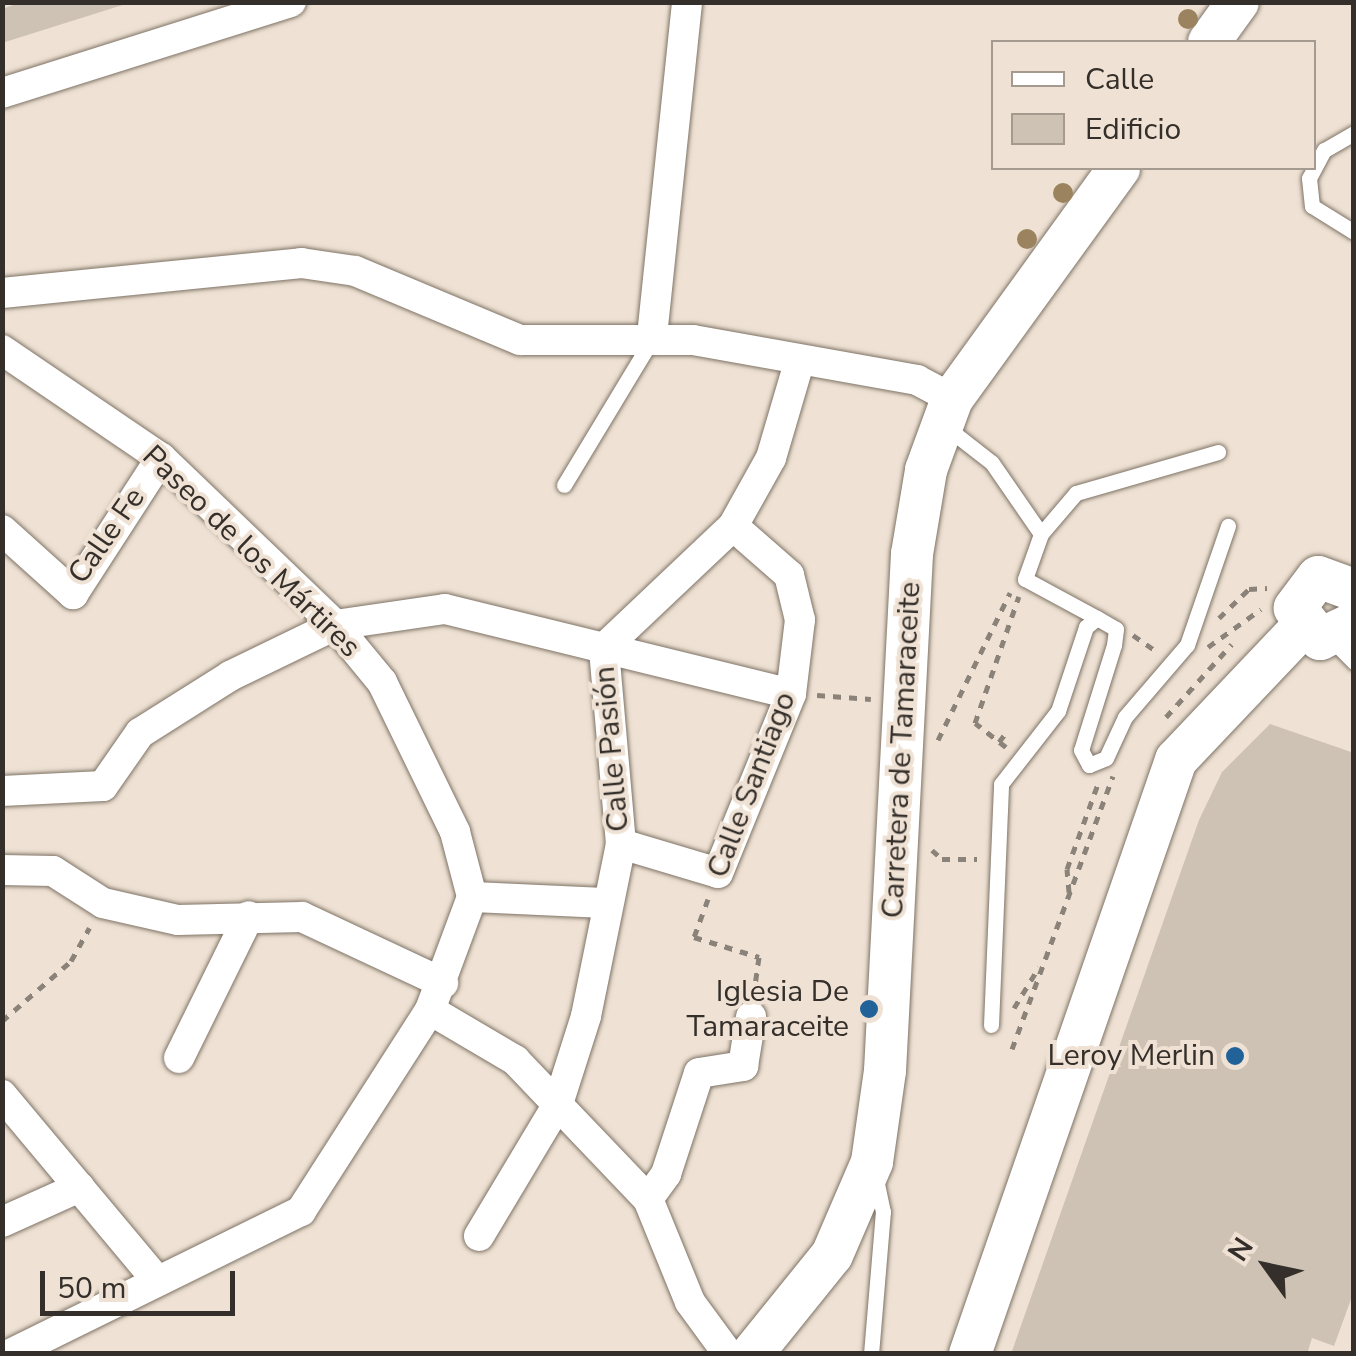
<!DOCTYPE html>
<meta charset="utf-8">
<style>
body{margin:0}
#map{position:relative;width:1356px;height:1356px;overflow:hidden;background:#efe2d4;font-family:"Nunito Sans",sans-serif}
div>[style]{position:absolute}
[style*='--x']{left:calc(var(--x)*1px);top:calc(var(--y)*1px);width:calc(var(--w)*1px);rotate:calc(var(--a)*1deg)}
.building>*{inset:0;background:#cec2b4}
.path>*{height:5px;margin-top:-2.5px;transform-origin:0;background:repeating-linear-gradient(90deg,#8b8379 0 8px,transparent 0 16px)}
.roads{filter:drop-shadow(0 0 2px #7e7366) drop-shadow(0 0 2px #7e7366)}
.lane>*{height:15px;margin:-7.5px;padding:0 7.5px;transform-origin:7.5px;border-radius:7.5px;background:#fff}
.street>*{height:30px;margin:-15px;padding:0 15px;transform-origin:15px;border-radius:15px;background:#fff}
.secondary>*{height:42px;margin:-21px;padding:0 21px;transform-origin:21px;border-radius:21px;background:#fff}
.trees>*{width:20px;height:20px;margin:-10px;border-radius:50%;background:#9b835f}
.dots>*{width:28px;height:28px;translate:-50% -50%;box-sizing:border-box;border:5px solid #efe2d4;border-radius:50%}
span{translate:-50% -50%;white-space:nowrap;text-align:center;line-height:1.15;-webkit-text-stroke:8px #efe2d4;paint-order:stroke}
.street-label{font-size:30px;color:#342f2a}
.poi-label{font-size:30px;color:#342f2a}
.right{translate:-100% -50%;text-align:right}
.frame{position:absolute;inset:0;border:5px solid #342f2a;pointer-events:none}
.legend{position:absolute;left:991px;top:40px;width:325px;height:130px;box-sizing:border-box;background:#efe2d4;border:2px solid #a49a90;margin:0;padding:12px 18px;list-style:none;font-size:30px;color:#342f2a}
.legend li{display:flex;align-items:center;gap:20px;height:50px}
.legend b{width:50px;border:2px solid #a49a90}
.north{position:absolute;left:1216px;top:1216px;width:100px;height:100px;-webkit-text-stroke:8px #efe2d4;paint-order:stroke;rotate:303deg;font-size:28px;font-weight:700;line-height:40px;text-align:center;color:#342f2a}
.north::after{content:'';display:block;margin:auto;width:35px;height:45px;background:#342f2a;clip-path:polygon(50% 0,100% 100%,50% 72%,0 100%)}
.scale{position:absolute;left:40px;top:1271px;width:195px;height:45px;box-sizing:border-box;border:5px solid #342f2a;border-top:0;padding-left:12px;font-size:30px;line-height:35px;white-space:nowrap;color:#342f2a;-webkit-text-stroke:8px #efe2d4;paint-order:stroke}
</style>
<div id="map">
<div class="building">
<div style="clip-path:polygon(22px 2px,129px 2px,129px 3px,2px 43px,2px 9px)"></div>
<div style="clip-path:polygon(1270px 724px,1354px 753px,1354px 1291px,1334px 1346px,1312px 1338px,1307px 1354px,1011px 1354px,1199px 820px,1222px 772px)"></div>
</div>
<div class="path">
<div style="--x:1219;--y:618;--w:42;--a:-44"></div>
<div style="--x:1249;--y:589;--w:18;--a:-3"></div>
<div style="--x:1133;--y:635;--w:28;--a:35"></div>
<div style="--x:1208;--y:647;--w:65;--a:-35.6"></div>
<div style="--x:817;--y:695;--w:54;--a:4.2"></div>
<div style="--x:1166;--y:717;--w:98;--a:-47.9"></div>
<div style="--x:938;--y:740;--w:164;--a:-63.9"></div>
<div style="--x:999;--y:742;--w:15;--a:-53"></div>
<div style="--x:1006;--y:747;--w:39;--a:-142"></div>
<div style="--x:975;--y:723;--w:134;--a:-70.9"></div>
<div style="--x:932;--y:850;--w:13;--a:42"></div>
<div style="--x:942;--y:859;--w:35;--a:0"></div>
<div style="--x:1069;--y:892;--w:23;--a:-95"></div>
<div style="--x:1067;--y:869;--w:90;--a:-70"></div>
<div style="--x:708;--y:899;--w:40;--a:110.2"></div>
<div style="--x:694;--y:937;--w:68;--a:17.1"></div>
<div style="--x:759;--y:957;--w:34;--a:98"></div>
<div style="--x:1014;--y:1008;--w:48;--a:-58.6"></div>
<div style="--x:2;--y:1021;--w:91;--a:-41"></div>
<div style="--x:71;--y:961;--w:38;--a:-61"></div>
<div style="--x:1012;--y:1049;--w:291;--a:-69.7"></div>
</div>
<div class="roads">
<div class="lane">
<div style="--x:1354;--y:133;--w:34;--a:150"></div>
<div style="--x:1324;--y:150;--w:32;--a:118"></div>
<div style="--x:1309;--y:178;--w:28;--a:84"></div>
<div style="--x:1312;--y:206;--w:49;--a:31.8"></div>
<div style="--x:946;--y:427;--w:58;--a:38"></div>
<div style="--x:992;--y:463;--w:86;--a:55.4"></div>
<div style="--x:1041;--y:534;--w:54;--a:-49.5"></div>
<div style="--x:1076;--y:493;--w:148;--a:-16.1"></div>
<div style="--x:564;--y:485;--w:170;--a:-58.9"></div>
<div style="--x:1041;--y:534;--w:48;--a:109.6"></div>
<div style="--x:1025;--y:579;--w:82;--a:28.4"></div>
<div style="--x:1331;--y:639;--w:33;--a:45"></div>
<div style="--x:991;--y:1025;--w:241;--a:-87.6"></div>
<div style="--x:1001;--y:784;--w:93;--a:-52"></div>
<div style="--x:1058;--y:711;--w:89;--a:-71.6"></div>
<div style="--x:1086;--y:627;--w:14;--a:-39"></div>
<div style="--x:1097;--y:618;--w:22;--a:30"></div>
<div style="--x:1116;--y:629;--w:16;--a:97"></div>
<div style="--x:1114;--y:645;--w:110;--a:107.4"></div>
<div style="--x:1081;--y:750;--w:17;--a:62"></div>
<div style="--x:1089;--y:765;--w:18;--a:-22"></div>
<div style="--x:1106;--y:758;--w:45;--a:-65.1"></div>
<div style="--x:1125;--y:717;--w:95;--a:-49.3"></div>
<div style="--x:1187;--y:645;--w:126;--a:-71"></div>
<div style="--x:871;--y:1354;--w:143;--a:-85.2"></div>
<div style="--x:883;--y:1212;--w:33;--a:-102"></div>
</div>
<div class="street">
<div style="--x:2;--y:93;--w:303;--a:-17.5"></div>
<div style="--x:2;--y:293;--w:301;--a:-5.7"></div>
<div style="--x:301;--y:263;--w:55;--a:8.4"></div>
<div style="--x:355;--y:271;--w:179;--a:22.7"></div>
<div style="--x:520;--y:340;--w:173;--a:0"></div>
<div style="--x:693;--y:340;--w:228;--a:10.1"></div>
<div style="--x:917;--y:380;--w:40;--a:28"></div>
<div style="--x:652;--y:336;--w:336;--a:-84"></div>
<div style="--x:2;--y:350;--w:192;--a:34.2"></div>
<div style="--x:161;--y:458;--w:241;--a:43.8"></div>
<div style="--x:335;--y:625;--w:74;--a:50.5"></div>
<div style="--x:382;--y:682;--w:167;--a:64"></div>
<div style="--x:455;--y:832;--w:67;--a:75.3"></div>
<div style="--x:472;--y:897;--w:121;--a:110.4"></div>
<div style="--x:430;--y:1010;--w:239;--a:122.7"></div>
<div style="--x:301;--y:1211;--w:323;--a:153.8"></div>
<div style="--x:2;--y:530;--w:96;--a:42"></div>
<div style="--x:73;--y:594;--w:162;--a:-57.1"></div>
<div style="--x:2;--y:791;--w:101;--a:-2.8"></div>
<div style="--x:103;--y:786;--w:65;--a:-55.1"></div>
<div style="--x:140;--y:733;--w:107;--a:-32.3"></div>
<div style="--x:230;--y:676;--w:117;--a:-25.9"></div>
<div style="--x:335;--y:625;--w:111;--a:-8.3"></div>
<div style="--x:445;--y:609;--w:356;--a:13.8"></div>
<div style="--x:621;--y:844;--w:101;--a:16.6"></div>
<div style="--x:718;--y:873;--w:193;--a:-67.8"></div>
<div style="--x:791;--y:694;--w:75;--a:-83.1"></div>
<div style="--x:800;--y:620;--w:46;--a:-103.7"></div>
<div style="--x:789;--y:575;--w:74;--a:-138.8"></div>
<div style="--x:2;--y:870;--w:51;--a:1.1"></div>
<div style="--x:53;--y:871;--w:59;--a:32.6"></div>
<div style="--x:103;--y:903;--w:77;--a:12.8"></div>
<div style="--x:178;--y:920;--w:124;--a:-1.4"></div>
<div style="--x:302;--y:917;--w:156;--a:25.1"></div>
<div style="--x:472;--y:897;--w:134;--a:2.6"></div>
<div style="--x:430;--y:1010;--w:99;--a:30.5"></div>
<div style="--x:515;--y:1060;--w:192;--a:46.3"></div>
<div style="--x:648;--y:1199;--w:111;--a:67.8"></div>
<div style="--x:690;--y:1302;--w:64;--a:53.8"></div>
<div style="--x:179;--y:1058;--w:158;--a:-63.8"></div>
<div style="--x:2;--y:1095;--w:237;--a:50.1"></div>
<div style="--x:648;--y:1199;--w:31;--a:-54"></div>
<div style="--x:666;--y:1174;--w:106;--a:-71.9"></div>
<div style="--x:699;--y:1073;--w:45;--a:-9"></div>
<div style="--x:743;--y:1066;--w:50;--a:-80.7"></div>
<div style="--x:2;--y:1222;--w:85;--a:-24.2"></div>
<div style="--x:479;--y:1236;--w:154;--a:-59.1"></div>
<div style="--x:558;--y:1104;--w:92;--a:-72.3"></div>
<div style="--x:586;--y:1016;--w:176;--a:-78.5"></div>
<div style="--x:621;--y:844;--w:197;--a:-95"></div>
<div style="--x:604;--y:648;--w:178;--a:-43.4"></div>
<div style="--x:733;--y:526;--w:78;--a:-60.8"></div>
<div style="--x:771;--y:458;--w:99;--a:-73.6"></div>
</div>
<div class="secondary">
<div style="--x:1209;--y:42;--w:49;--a:-54.1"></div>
<div style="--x:1354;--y:590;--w:38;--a:-160"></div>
<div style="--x:1318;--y:577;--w:39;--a:127"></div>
<div style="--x:1295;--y:608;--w:40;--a:51"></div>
<div style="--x:1320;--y:639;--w:38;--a:-25"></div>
<div style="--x:752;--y:1354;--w:127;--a:-51.1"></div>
<div style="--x:832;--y:1255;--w:101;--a:-66.7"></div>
<div style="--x:872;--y:1162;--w:92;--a:-81.9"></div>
<div style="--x:885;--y:1071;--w:518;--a:-87.01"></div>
<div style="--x:912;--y:554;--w:85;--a:-80.5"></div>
<div style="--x:926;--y:470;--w:76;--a:-69.9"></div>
<div style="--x:952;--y:399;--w:285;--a:-54.1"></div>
<div style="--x:970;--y:1354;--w:629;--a:-70.87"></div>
<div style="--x:1176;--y:760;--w:183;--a:-46.5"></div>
</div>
</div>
<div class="trees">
<div style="left:1188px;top:19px"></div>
<div style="left:1063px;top:193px"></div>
<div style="left:1027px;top:239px"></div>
</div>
<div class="dots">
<div style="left:869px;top:1009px;background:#216298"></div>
<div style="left:1235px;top:1056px;background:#216298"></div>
</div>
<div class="street-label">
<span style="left:107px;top:536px;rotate:-55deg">Calle Fe</span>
<span style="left:251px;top:552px;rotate:44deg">Paseo de los Mártires</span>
<span style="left:612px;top:749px;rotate:-95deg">Calle Pasión</span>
<span style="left:902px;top:750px;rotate:-87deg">Carretera de Tamaraceite</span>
<span style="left:752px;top:785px;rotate:-69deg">Calle Santiago</span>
</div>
<div class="poi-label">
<span class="right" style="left:849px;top:1009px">Iglesia De<br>Tamaraceite</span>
<span class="right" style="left:1215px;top:1056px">Leroy Merlin</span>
</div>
<div class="frame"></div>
<ul class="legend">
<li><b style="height:12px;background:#fff"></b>Calle</li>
<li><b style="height:28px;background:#cec2b4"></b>Edificio</li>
</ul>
<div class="north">N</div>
<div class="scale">50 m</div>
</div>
